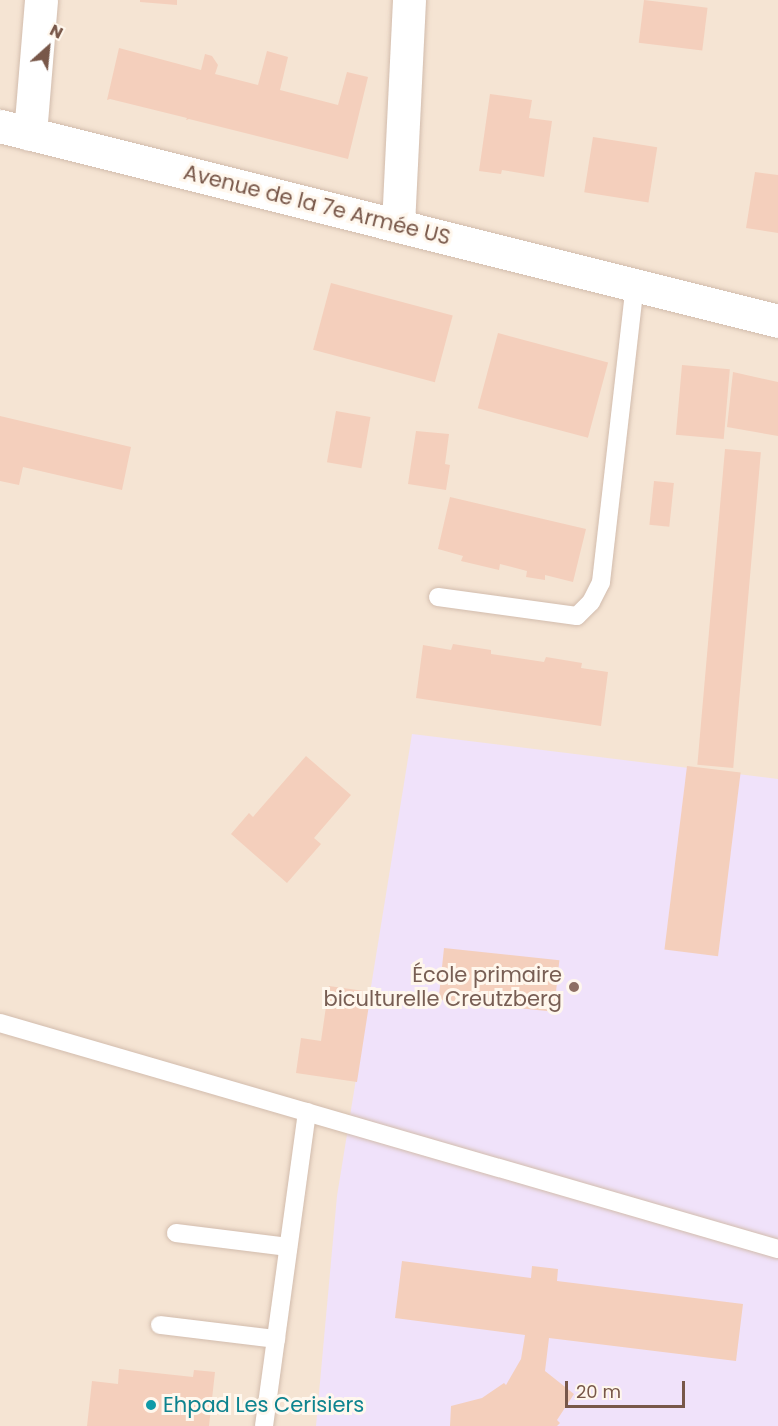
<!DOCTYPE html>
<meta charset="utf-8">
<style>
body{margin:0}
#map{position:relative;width:778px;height:1426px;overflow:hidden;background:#fdf3e5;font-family:Poppins,sans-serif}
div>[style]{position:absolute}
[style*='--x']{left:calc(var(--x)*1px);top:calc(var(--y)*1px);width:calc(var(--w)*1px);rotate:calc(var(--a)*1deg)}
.residential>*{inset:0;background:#f5e4d3;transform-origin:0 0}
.education>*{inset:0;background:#f0e2fa}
.building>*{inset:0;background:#f4cfbc;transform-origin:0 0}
.roads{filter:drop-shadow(0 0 2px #d2bcad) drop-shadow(0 0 2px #d2bcad)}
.service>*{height:18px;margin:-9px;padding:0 9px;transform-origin:9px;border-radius:9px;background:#fff}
.minor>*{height:33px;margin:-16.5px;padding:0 16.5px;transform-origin:16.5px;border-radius:16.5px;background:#fff}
.dots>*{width:16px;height:16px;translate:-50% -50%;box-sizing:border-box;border:3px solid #fff7ed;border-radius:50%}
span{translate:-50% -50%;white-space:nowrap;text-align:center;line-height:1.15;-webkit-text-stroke:6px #fff7ed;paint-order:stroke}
.street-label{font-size:21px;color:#785749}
.education-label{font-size:21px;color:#785e54}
.right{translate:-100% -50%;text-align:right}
.culture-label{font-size:21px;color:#0d838f}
.left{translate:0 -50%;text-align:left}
.north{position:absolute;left:18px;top:18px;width:60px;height:60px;-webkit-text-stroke:4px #fff7ed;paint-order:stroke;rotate:27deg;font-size:16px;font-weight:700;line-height:24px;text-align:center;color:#785749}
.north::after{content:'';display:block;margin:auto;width:21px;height:27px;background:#785749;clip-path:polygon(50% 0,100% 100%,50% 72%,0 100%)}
.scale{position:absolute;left:565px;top:1381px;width:120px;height:27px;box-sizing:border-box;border:3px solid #785749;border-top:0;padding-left:8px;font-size:18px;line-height:21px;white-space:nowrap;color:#785749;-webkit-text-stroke:4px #fff7ed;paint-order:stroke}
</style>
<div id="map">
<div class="residential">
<div style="left:0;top:0;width:778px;height:1426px"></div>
</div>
<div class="education">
<div style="clip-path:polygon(412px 734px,778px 779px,778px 1426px,316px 1426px,337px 1196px)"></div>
</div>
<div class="building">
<div style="clip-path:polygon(140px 0,177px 0,177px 5px,140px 2px)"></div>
<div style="left:644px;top:0;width:64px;height:43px;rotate:7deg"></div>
<div style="clip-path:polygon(119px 48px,201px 70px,205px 54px,212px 56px,218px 65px,215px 74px,258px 85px,267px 51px,288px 57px,280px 90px,338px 105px,347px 72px,368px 77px,348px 159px,189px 119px,186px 120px,187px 118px,110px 99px,107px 100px)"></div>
<div style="clip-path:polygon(490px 94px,532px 100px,529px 118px,552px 121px,544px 177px,502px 170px,501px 174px,479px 171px)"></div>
<div style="left:593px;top:137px;width:65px;height:56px;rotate:9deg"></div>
<div style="clip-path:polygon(755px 172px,778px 175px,778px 233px,746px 228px)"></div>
<div style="left:331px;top:283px;width:126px;height:69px;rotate:15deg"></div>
<div style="left:498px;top:333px;width:114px;height:78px;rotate:15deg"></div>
<div style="left:682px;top:365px;width:48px;height:70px;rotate:5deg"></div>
<div style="clip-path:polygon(733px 372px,778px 382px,778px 436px,727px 427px)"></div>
<div style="left:336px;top:411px;width:35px;height:52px;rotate:10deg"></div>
<div style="clip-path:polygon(0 416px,131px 447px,122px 490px,23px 467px,19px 485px,0 481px)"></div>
<div style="clip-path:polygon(416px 431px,449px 434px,445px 464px,450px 465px,446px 490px,408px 484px)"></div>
<div style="left:725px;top:449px;width:36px;height:317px;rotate:5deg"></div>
<div style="left:654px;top:481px;width:20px;height:44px;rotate:6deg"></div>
<div style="clip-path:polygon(450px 497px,586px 529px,573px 582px,545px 575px,545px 580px,526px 577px,527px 571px,500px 564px,499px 570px,461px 561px,463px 556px,438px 549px)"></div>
<div style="clip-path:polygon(453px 644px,491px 650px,491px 654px,544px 662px,546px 657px,582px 663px,581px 668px,608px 672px,601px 726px,416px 698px,423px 645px,451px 650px)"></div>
<div style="clip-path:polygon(306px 756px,351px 795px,314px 838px,321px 844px,287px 883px,231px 834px,249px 813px,253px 817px)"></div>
<div style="left:687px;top:766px;width:54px;height:185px;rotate:7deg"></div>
<div style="left:444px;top:948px;width:116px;height:52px;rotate:6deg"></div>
<div style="clip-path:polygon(329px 986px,371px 992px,357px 1082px,296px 1073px,301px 1038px,321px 1041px)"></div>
<div style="clip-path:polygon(402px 1261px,531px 1278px,532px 1266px,558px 1269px,557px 1281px,743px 1304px,736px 1361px,549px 1338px,545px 1371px,574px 1394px,557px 1420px,560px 1423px,557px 1426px,450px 1426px,451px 1406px,482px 1398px,504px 1383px,506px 1385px,521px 1359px,525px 1335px,395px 1318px)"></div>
<div style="clip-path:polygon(119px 1369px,193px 1377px,194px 1370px,215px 1372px,209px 1426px,87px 1426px,92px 1381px,118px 1384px)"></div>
</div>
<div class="roads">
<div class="service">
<div style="--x:438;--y:597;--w:140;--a:7.8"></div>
<div style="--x:577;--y:616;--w:20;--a:-45"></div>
<div style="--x:591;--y:602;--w:22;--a:-63"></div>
<div style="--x:601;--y:582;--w:300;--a:-83.5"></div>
<div style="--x:0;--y:1023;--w:810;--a:16.2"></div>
<div style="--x:176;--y:1233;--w:113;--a:7.1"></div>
<div style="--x:160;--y:1325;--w:117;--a:6.9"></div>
<div style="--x:264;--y:1426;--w:317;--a:-82.2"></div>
</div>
<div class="minor">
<div style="--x:0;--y:126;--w:802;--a:14.07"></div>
<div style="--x:30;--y:134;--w:134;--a:-85.3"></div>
<div style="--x:398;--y:225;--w:225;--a:-87.2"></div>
</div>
</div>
<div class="dots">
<div style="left:574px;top:987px;background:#8d6e63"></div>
<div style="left:151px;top:1405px;background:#0f9aa8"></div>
</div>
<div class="street-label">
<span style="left:317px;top:205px;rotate:14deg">Avenue de la 7e Armée US</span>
</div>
<div class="education-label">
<span class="right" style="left:562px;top:987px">École primaire<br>biculturelle Creutzberg</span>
</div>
<div class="culture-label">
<span class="left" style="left:163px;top:1405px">Ehpad Les Cerisiers</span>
</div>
<div class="north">N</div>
<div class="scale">20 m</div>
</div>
